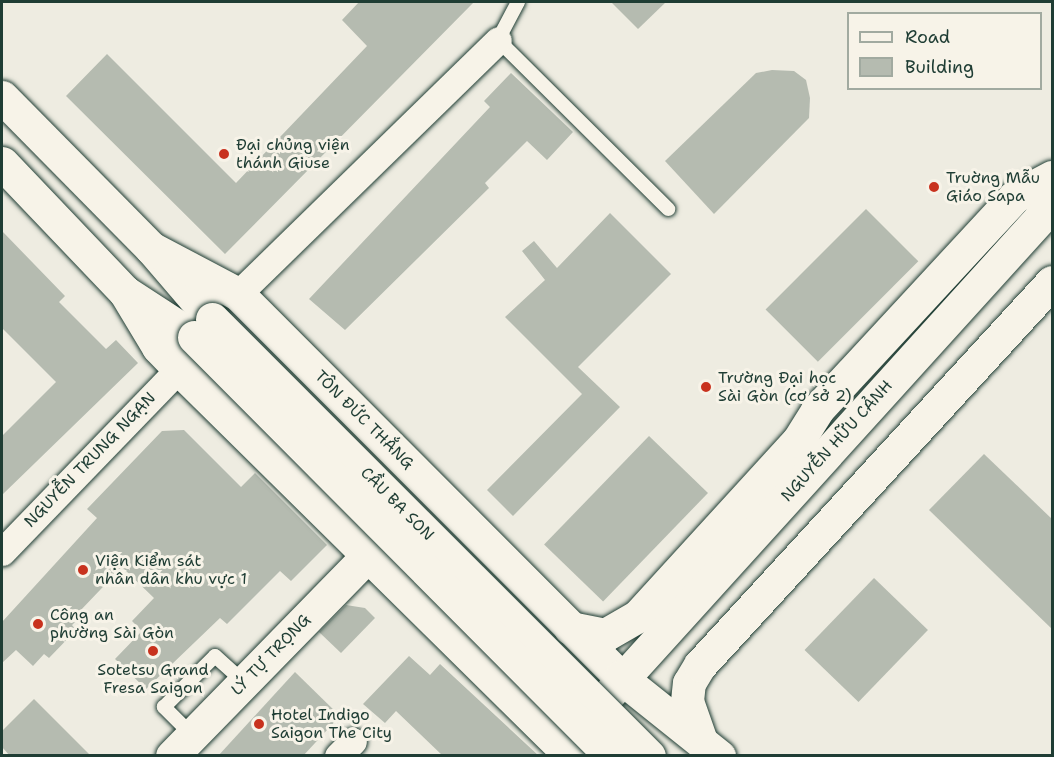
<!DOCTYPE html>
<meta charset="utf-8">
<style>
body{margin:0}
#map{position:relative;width:1054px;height:757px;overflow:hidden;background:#eeece1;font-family:"Shantell Sans",sans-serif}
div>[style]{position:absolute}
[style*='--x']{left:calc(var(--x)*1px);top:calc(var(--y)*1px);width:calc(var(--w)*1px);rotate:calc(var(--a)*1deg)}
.building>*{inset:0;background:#b5bbb0;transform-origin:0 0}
.roads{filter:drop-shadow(0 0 2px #1f3d34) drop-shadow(0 0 2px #1f3d34)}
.lane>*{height:14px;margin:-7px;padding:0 7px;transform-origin:7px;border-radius:7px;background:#f7f3e8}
.street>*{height:27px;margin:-13.5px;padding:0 13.5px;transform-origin:13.5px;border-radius:13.5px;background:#f7f3e8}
.secondary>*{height:33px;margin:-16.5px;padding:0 16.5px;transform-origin:16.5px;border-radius:16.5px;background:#f7f3e8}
.primary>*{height:33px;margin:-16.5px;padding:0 16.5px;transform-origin:16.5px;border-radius:16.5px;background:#f7f3e8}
.bridges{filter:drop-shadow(0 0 2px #1f3d34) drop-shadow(0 0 2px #1f3d34)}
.secondary-bridge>*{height:33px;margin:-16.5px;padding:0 16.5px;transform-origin:16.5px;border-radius:16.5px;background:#f7f3e8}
.dots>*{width:16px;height:16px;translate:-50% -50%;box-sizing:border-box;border:3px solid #f7f3e8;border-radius:50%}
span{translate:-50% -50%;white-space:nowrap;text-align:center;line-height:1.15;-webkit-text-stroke:6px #f7f3e8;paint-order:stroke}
.poi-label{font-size:16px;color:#1f3d34}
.left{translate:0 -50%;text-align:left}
.street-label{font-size:16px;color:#1f3d34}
.frame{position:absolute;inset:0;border:3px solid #1f3d34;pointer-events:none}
.legend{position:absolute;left:847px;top:12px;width:195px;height:78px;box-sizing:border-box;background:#f7f3e8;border:2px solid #a1aaa0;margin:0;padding:8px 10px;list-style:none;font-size:18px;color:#1f3d34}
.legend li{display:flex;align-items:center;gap:12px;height:30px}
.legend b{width:30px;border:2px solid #a1aaa0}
</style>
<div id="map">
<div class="building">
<div style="clip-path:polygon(359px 2px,474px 2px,225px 254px,66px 96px,107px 54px,236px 183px,367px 46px,342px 20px)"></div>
<div style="clip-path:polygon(611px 2px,666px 2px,638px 29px)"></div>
<div style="clip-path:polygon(772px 70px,794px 71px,806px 80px,810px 98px,809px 118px,714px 214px,665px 161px,756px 73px)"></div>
<div style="clip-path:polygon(511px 73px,573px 132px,547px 160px,527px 141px,485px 183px,489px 188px,345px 330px,309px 299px,490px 107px,484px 101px)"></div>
<div style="left:866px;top:209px;width:74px;height:142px;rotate:45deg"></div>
<div style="clip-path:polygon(610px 213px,671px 274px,578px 367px,620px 407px,513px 516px,487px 490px,582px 394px,505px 317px,545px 280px,522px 251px,534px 241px,557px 268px)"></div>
<div style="clip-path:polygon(2px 231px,65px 296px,59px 302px,106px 349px,116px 340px,138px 363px,2px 495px,2px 436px,56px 382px,2px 328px)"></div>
<div style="clip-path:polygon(184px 430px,241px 487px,255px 473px,327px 545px,291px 581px,280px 571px,227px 624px,220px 618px,146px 689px,115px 659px,142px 631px,132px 621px,154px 598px,122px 567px,79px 612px,82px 615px,72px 625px,76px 630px,49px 658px,44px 654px,33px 666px,16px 650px,2px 663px,2px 622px,97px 518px,87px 509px,162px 431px)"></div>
<div style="left:649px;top:436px;width:82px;height:151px;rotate:44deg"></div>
<div style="clip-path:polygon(984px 454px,1053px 520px,1053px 630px,929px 510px)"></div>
<div style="left:874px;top:578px;width:75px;height:100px;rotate:44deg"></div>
<div style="clip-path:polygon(346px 605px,365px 608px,375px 618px,341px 653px,319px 632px)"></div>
<div style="clip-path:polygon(409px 656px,430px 675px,440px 664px,539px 756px,443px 756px,396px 711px,385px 723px,363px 704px)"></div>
<div style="clip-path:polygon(295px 672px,340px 716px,303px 756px,218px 756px)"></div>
<div style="clip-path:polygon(34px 699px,91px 756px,10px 756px,2px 747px,2px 731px)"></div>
</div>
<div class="roads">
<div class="lane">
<div style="--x:518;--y:2;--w:43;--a:117.8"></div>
<div style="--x:498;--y:40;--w:240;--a:44.8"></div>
<div style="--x:192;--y:735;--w:40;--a:-135"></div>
<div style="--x:164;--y:707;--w:72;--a:-45"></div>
<div style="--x:215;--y:656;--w:39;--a:42"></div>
</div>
<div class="street">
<div style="--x:238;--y:294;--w:363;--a:-44.3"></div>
<div style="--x:2;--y:552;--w:255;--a:-46"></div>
<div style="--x:338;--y:756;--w:21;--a:-45"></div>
</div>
<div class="secondary">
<div style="--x:152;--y:249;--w:92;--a:49.4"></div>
<div style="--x:125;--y:292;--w:82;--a:33.1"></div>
<div style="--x:172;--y:756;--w:282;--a:-45.7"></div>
</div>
<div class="primary">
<div style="--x:2;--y:97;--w:212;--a:45.4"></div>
<div style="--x:151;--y:248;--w:98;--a:27.9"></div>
<div style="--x:238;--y:294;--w:541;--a:45.07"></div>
<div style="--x:620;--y:677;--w:127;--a:38.6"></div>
<div style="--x:2;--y:163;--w:178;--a:46.4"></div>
<div style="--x:125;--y:292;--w:64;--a:59"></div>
<div style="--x:158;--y:347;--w:30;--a:46"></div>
<div style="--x:179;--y:369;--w:551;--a:44.63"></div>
<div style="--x:570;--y:628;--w:36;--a:11"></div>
<div style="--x:605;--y:635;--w:38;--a:-30"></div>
<div style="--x:638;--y:616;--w:237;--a:-47.6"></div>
<div style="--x:798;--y:441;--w:36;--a:-58"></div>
<div style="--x:817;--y:410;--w:290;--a:-47.2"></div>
<div style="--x:1014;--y:197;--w:43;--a:-27.8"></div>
<div style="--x:609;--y:694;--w:660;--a:-47.83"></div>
<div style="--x:701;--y:741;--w:42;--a:-109.3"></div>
<div style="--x:687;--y:701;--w:18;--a:-84"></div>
<div style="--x:689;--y:683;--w:21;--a:-59"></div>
<div style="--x:700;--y:665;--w:520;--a:-47.42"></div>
</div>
</div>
<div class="bridges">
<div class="secondary-bridge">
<div style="--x:212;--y:319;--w:618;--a:45"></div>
<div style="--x:194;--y:337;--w:591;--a:45.14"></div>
</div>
</div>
<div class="dots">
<div style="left:224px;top:154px;background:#c8321e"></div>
<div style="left:934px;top:187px;background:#c8321e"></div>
<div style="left:706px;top:387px;background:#c8321e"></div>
<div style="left:83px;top:570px;background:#c8321e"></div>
<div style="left:38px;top:624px;background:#c8321e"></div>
<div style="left:153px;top:651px;background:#c8321e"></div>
<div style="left:259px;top:724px;background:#c8321e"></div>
</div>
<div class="poi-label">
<span class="left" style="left:236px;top:154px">Đại chủng viện<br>thánh Giuse</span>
<span class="left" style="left:946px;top:187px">Truờng Mẫu<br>Giáo Sapa</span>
<span class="left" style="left:718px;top:387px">Trường Đại học<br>Sài Gòn (cơ sở 2)</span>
<span class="left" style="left:95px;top:570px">Viện Kiểm sát<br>nhân dân khu vực 1</span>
<span class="left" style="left:50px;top:624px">Công an<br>phường Sài Gòn</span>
<span style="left:153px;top:679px">Sotetsu Grand<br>Fresa Saigon</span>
<span class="left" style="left:271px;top:724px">Hotel Indigo<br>Saigon The City</span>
</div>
<div class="street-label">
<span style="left:364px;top:420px;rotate:45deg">TÔN ĐỨC THẮNG</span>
<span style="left:837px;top:441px;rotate:-48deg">NGUYỄN HỮU CẢNH</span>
<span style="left:90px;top:460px;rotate:-46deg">NGUYỄN TRUNG NGẠN</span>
<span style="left:397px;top:504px;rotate:45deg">CẦU BA SON</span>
<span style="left:271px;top:655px;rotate:-46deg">LÝ TỰ TRỌNG</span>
</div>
<div class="frame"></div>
<ul class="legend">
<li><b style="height:8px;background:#f7f3e8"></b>Road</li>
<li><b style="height:16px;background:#b5bbb0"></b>Building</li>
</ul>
</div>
